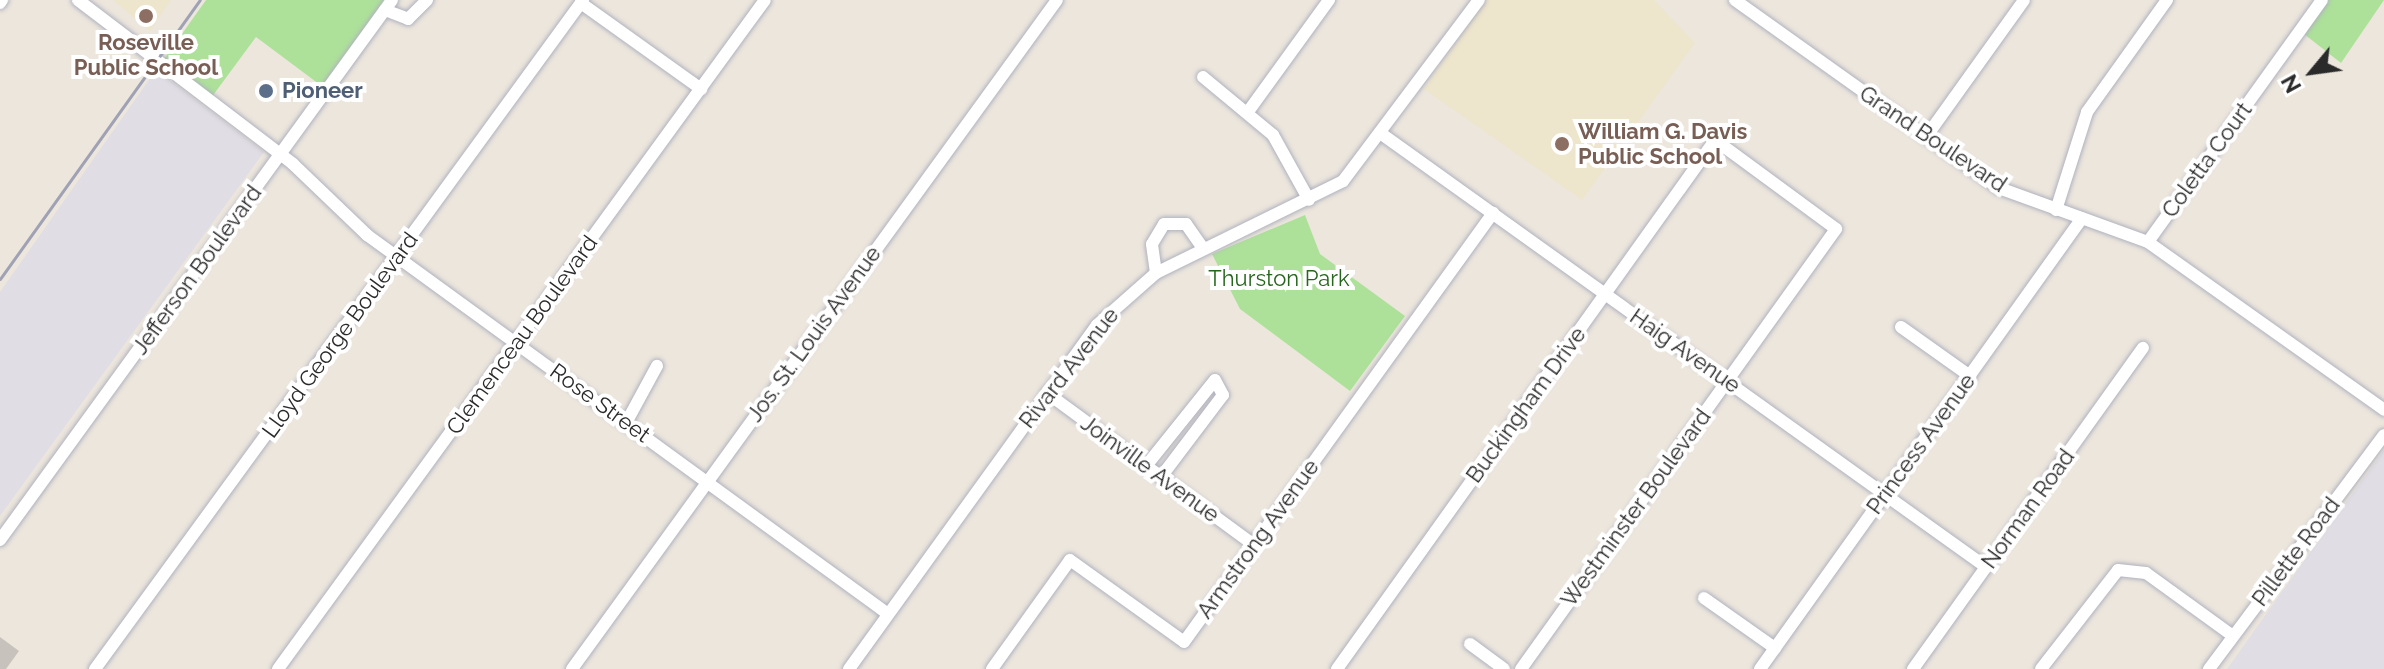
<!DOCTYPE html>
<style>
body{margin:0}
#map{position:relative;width:2384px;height:669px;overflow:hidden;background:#ece6dd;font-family:Raleway,sans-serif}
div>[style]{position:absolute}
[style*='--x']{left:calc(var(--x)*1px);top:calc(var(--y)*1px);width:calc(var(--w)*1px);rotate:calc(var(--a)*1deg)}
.industrial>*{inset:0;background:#e0dde4}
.education>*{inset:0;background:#ede5cc}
.green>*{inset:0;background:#ade19a}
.building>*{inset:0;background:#c7c3bc}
.roads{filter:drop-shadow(0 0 2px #b0b2be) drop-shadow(0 0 2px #b0b2be)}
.minor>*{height:12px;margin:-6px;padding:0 6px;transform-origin:6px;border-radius:6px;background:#fff}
.rail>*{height:3px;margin:-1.5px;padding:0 1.5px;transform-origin:1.5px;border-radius:1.5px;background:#9fa1b4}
.dots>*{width:22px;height:22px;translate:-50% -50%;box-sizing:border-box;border:4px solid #fff;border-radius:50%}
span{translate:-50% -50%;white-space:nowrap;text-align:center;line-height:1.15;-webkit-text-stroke:8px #fff;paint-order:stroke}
.education-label{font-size:22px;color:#785e54;font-weight:700}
.left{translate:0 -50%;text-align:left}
.service-label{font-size:22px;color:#4e5e75;font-weight:700}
.street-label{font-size:22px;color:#2a2a2a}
.park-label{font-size:22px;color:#26661c}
.north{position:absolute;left:2272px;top:32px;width:80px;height:80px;-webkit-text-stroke:6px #fff;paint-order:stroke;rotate:241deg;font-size:22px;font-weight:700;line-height:32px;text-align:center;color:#2a2a2a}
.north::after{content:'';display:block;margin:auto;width:28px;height:36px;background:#2a2a2a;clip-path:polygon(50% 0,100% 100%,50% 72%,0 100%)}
</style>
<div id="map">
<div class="industrial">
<div style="clip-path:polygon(156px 70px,264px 152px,0 516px,0 292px)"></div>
<div style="clip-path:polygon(2384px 450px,2384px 669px,2227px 669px,2297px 571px)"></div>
</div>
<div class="education">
<div style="clip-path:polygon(113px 0,171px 0,150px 31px)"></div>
<div style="clip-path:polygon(1486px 0,1654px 0,1695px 43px,1582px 200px,1424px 89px)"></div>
</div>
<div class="green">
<div style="clip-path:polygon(206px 0,384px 0,323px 87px,256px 37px,211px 98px,162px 62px)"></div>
<div style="clip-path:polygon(2328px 0,2384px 0,2341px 63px,2304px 34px)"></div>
<div style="clip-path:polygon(1305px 215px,1320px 254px,1405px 316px,1350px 391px,1240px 309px,1212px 254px)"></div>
</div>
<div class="building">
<div style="clip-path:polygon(0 637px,19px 651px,6px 669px,0 669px)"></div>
</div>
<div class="roads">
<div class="minor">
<div style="--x:78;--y:0;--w:270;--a:37.3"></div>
<div style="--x:293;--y:164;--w:103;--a:43.8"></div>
<div style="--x:367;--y:235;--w:644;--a:36.03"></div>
<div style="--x:1735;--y:0;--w:324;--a:35.5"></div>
<div style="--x:1999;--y:188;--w:158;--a:19.9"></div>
<div style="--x:2148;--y:242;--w:290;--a:35.4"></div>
<div style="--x:0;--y:3;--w:4;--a:-56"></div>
<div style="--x:581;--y:3;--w:148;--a:35.6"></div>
<div style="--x:385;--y:10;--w:25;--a:21"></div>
<div style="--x:408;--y:19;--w:27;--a:-45"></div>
<div style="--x:1203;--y:77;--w:91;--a:39.6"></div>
<div style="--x:1273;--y:135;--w:74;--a:61"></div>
<div style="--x:1250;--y:109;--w:135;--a:-54.1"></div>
<div style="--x:1383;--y:135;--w:742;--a:35.62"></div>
<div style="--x:1926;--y:137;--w:168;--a:-54.4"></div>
<div style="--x:2056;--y:210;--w:103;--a:-72.4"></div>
<div style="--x:2087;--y:112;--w:138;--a:-54.5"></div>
<div style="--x:2148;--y:242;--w:298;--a:-54.3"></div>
<div style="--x:1156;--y:273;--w:29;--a:-98"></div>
<div style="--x:1152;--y:244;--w:23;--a:-59"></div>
<div style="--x:1164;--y:224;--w:22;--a:0"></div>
<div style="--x:1186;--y:224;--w:29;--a:55"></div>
<div style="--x:1901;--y:327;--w:85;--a:35.4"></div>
<div style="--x:1047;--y:393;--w:257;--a:36.3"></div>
<div style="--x:626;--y:423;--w:65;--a:-61.5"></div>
<div style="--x:1146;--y:466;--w:110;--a:-51.3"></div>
<div style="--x:1215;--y:380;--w:17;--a:62"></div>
<div style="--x:1223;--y:395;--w:103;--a:127.1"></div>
<div style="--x:0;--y:540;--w:667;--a:-54.02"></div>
<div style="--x:1704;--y:598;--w:87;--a:35.2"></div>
<div style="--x:1470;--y:644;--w:42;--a:36.3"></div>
<div style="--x:95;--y:669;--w:828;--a:-53.89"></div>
<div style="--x:278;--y:669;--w:827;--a:-53.95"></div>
<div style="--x:572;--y:669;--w:826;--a:-54.06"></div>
<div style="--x:849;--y:669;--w:424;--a:-54.2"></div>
<div style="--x:1097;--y:325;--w:79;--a:-41.4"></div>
<div style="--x:1156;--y:273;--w:208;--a:-26.2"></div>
<div style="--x:1343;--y:181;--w:226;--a:-53.1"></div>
<div style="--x:992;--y:669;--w:134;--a:-54.4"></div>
<div style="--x:1070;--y:560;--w:140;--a:35.7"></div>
<div style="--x:1184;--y:642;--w:529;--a:-54.24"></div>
<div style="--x:1337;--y:669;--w:650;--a:-54.45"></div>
<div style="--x:1715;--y:140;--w:150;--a:36.3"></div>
<div style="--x:1836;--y:229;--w:541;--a:125.6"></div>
<div style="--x:1760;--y:669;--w:554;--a:-54.47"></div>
<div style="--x:1913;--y:669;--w:395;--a:-54.4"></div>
<div style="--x:2041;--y:669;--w:125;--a:-52.1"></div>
<div style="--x:2118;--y:570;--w:28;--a:6"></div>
<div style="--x:2146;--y:573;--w:107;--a:35.9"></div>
<div style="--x:2209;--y:669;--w:292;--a:-53.2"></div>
</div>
</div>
<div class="rail">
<div style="--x:0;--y:279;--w:343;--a:-54.4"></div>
</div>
<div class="dots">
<div style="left:146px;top:16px;background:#8d6e63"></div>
<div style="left:266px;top:91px;background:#5c6f8a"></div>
<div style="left:1562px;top:144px;background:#8d6e63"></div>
</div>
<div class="education-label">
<span style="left:146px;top:55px">Roseville<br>Public School</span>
<span class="left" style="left:1578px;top:144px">William G. Davis<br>Public School</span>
</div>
<div class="service-label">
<span class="left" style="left:282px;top:91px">Pioneer</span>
</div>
<div class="street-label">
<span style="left:1933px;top:139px;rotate:34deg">Grand Boulevard</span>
<span style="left:2207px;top:160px;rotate:-54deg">Coletta Court</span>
<span style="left:197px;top:270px;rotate:-54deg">Jefferson Boulevard</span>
<span style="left:814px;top:334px;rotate:-54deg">Jos. St. Louis Avenue</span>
<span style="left:340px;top:335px;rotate:-54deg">Lloyd George Boulevard</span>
<span style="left:522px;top:335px;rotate:-54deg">Clemenceau Boulevard</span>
<span style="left:1685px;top:351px;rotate:35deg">Haig Avenue</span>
<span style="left:1069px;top:368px;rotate:-52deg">Rivard Avenue</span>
<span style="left:600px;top:403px;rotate:36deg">Rose Street</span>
<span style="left:1526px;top:405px;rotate:-54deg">Buckingham Drive</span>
<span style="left:1921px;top:444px;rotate:-54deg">Princess Avenue</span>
<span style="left:1150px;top:469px;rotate:36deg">Joinville Avenue</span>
<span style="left:1636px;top:508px;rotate:-54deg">Westminster Boulevard</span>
<span style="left:2028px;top:509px;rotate:-54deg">Norman Road</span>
<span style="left:1258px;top:539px;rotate:-54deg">Armstrong Avenue</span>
<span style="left:2296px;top:552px;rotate:-53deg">Pillette Road</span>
</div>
<div class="park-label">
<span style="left:1279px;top:279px">Thurston Park</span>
</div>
<div class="north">N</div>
</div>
